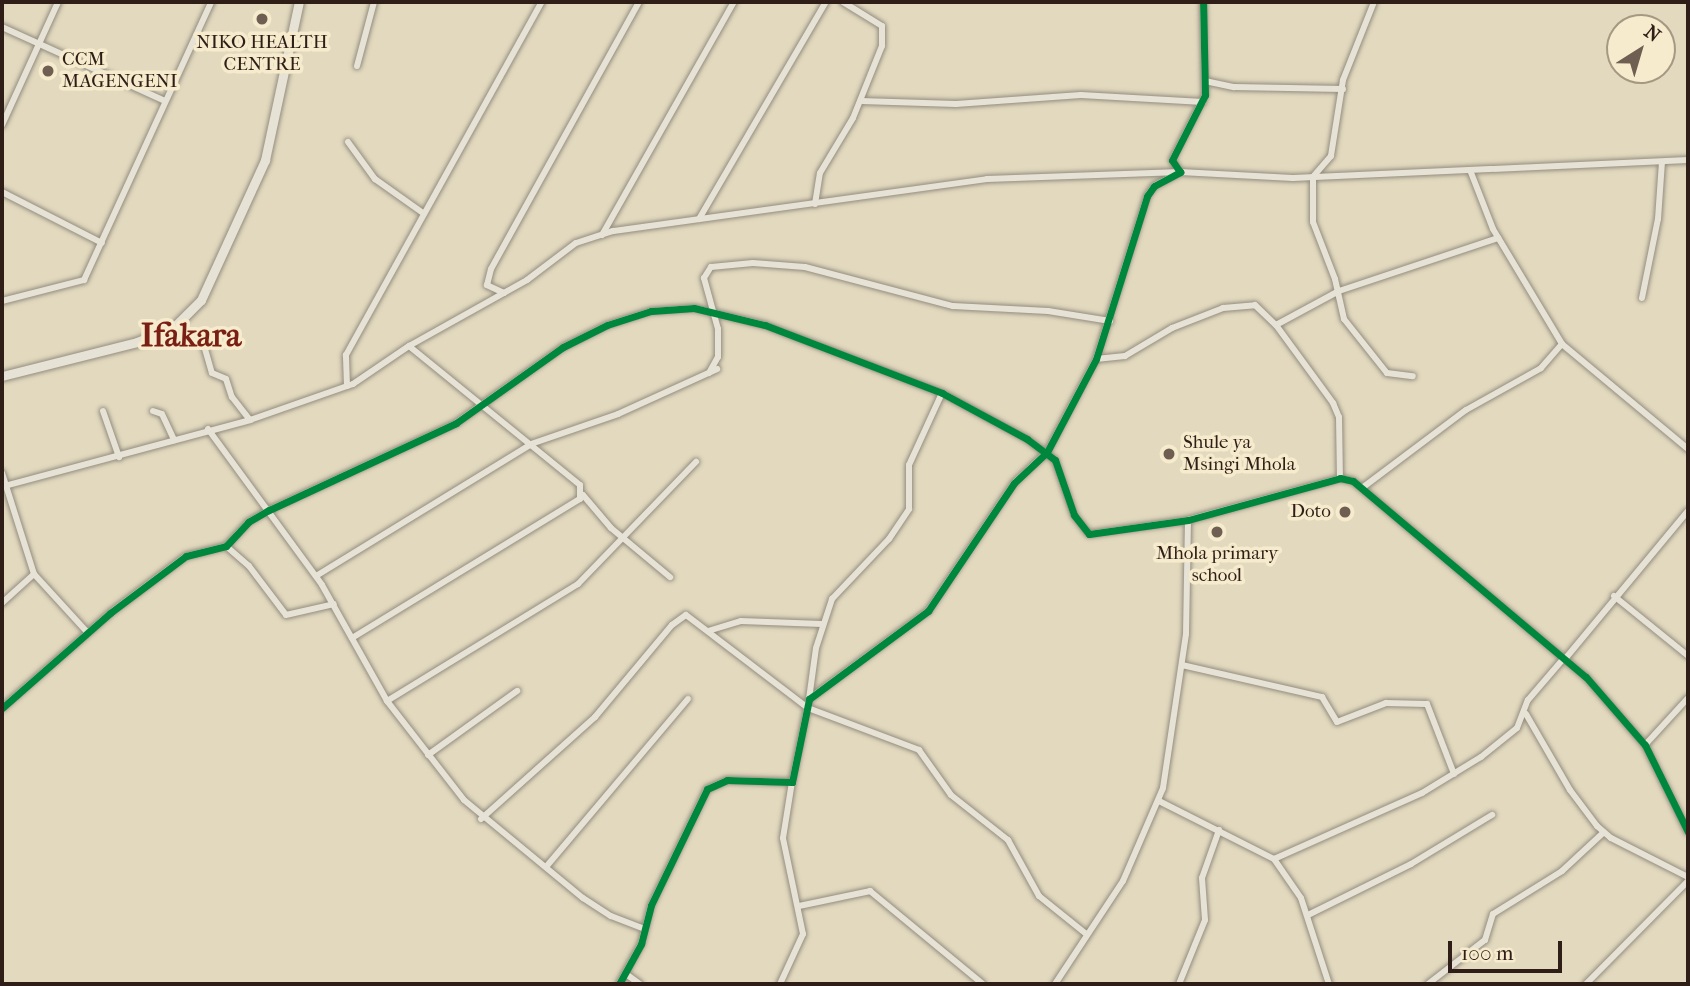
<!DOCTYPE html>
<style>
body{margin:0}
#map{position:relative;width:1690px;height:986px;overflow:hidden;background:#e2d9bf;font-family:"IM FELL French Canon",serif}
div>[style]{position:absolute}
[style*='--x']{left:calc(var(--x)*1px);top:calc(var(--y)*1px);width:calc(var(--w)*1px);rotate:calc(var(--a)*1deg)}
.roads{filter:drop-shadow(0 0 2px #948d7e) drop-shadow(0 0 2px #948d7e)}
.minor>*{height:6px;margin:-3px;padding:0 3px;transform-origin:3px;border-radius:3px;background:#e7e2d6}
.secondary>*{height:9px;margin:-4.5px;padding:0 4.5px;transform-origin:4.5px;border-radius:4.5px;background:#e7e2d6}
.cycleway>*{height:7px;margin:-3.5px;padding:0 3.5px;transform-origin:3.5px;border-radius:3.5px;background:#00873e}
.dots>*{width:19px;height:19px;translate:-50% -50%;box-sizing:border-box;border:4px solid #f6ebcc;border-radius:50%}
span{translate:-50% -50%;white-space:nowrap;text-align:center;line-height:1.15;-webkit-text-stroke:7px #f6ebcc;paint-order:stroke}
.poi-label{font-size:19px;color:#2f1e17}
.left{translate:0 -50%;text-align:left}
.right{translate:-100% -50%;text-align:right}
.town-label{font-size:33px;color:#7a1f14;font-weight:700}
.frame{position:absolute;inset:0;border:4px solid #2f1e17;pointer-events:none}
.north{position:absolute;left:1606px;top:14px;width:70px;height:70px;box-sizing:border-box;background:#f6ebcc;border:2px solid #a69984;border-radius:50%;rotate:37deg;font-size:19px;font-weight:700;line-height:28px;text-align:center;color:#2f1e17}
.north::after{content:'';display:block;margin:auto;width:24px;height:32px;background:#6e5f52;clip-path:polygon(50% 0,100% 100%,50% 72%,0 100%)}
.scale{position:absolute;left:1448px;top:941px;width:114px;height:32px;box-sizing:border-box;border:4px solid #2f1e17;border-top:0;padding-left:9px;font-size:21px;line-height:24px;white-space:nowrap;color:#2f1e17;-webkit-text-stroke:5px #f6ebcc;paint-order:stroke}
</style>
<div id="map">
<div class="roads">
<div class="minor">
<div style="--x:1374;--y:2;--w:84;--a:111.7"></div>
<div style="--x:1343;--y:80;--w:77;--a:99"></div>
<div style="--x:1331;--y:156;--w:28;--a:131"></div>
<div style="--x:1313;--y:177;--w:45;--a:90"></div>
<div style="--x:1313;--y:222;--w:61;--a:68.9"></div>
<div style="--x:1335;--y:279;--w:41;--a:77.3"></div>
<div style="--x:1344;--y:319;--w:69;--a:51.5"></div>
<div style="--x:1387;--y:373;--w:26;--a:7"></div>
<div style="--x:2;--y:27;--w:179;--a:24.4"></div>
<div style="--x:357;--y:66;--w:66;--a:-75.1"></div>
<div style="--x:1205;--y:81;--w:30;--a:12"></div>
<div style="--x:1234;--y:87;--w:109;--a:1.1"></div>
<div style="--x:861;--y:101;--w:95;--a:1.8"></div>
<div style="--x:956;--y:104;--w:125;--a:-4.1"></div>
<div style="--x:1081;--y:95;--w:122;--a:3.3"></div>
<div style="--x:2;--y:125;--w:135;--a:-65.5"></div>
<div style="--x:348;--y:142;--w:46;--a:53.9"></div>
<div style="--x:375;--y:179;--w:59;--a:35.3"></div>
<div style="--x:1470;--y:170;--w:63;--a:68.7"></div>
<div style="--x:1493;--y:229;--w:134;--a:59"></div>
<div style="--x:1562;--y:344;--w:164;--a:39.8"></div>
<div style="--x:2;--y:192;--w:112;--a:27"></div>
<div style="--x:815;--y:204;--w:31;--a:-81"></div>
<div style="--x:820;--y:173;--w:64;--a:-59"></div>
<div style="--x:853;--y:118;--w:78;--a:-68.1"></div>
<div style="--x:882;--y:46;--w:20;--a:-90"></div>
<div style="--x:882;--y:26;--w:46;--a:-148.4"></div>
<div style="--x:699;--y:219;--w:251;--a:-59.7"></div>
<div style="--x:602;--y:235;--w:268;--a:-60.5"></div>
<div style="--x:504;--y:293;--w:19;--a:-155"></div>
<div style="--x:487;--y:285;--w:16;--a:-76"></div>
<div style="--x:491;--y:269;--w:305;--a:-61"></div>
<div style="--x:1642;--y:298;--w:81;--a:-78.6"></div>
<div style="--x:1658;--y:219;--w:57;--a:-86"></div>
<div style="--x:2;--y:301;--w:85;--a:-14.4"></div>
<div style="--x:84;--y:280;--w:306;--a:-65.4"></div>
<div style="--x:1276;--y:325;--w:72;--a:-28.4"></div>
<div style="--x:1339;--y:291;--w:168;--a:-18.4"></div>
<div style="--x:203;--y:342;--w:32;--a:74"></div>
<div style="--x:212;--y:373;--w:15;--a:23"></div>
<div style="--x:226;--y:379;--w:19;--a:72"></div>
<div style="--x:232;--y:397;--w:29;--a:52"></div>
<div style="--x:1096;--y:359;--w:29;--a:-6"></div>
<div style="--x:1125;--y:356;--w:55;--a:-30.8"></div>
<div style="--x:1172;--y:328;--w:55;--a:-21.4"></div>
<div style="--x:1223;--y:308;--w:32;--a:-5"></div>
<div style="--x:1255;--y:305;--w:29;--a:44"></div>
<div style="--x:1276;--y:325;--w:97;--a:53.8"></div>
<div style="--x:1333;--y:403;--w:15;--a:67"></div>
<div style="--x:1339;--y:417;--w:61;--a:89.1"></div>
<div style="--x:709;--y:373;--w:18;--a:-61"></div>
<div style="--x:718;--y:357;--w:28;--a:-90"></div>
<div style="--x:718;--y:329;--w:53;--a:-105.4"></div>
<div style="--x:704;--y:278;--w:13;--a:-58"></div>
<div style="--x:711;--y:267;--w:42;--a:-5.4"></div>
<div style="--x:753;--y:263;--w:52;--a:4.4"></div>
<div style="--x:805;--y:267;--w:153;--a:14.8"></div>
<div style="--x:953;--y:306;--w:95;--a:3"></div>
<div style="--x:1048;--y:311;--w:63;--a:9.2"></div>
<div style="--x:347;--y:386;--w:31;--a:-92"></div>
<div style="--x:346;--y:355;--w:404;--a:-61"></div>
<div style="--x:103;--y:411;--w:49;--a:70.8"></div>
<div style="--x:153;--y:411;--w:9;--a:18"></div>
<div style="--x:162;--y:414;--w:29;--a:65"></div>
<div style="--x:208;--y:429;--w:193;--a:53.8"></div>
<div style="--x:322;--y:585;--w:133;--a:60.7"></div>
<div style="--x:387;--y:701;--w:125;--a:52.1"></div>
<div style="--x:464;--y:800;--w:154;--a:39.5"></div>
<div style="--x:583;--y:898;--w:33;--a:33"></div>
<div style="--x:611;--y:916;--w:34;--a:21"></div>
<div style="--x:2;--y:473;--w:106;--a:72.4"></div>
<div style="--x:34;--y:574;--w:79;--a:47.6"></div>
<div style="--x:8;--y:485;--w:251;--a:-15"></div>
<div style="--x:250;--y:420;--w:109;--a:-19.3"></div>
<div style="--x:353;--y:384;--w:68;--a:-34.2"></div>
<div style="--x:409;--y:346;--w:135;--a:-29.2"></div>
<div style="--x:527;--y:280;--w:61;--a:-37.1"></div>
<div style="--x:576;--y:243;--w:39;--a:-18"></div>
<div style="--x:613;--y:231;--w:378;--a:-7.9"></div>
<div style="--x:987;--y:179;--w:193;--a:-2.1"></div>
<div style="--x:1180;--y:172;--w:113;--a:3"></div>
<div style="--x:1293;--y:178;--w:395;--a:-2.6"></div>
<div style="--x:1362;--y:488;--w:130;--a:-36.9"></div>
<div style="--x:1466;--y:410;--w:86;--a:-29.2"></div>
<div style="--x:1541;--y:368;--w:32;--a:-49"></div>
<div style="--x:580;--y:498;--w:4;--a:-45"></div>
<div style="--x:583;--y:495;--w:43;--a:49.7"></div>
<div style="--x:611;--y:528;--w:77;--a:39.7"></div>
<div style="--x:226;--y:546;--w:30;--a:41"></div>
<div style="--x:249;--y:566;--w:61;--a:52.9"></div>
<div style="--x:286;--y:615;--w:49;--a:-12.9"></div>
<div style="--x:316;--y:576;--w:252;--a:-31.5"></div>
<div style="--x:531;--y:444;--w:92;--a:-19"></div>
<div style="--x:618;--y:414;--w:109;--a:-24.4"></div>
<div style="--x:1614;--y:596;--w:95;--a:39"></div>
<div style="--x:2;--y:603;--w:43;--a:-42.2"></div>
<div style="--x:708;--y:631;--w:34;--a:-17"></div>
<div style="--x:741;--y:621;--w:81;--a:2.1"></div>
<div style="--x:352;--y:638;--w:267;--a:-31.4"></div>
<div style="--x:580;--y:499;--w:14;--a:-90"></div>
<div style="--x:580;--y:485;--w:220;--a:-140.9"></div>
<div style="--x:1565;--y:659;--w:192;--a:-50.3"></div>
<div style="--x:1182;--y:665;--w:144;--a:12.9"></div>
<div style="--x:1322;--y:697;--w:29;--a:59"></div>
<div style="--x:1337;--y:722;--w:53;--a:-21.2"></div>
<div style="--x:1386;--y:703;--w:41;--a:1.4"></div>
<div style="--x:1427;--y:704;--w:75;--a:68.9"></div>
<div style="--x:809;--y:699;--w:51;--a:-82.2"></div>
<div style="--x:816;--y:648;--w:52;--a:-71.9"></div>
<div style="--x:832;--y:599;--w:83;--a:-46.5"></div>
<div style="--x:889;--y:539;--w:36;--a:-56"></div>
<div style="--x:909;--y:509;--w:44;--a:-90"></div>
<div style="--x:909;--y:465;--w:79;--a:-65.4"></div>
<div style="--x:387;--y:701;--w:224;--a:-31.5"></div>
<div style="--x:578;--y:584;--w:170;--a:-46"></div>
<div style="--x:2;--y:708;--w:144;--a:-41.3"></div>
<div style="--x:110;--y:613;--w:95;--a:-36.9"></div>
<div style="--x:186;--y:556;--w:41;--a:-14"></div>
<div style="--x:226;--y:546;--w:33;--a:-47"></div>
<div style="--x:248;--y:522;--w:24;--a:-30"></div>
<div style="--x:269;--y:510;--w:206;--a:-24.9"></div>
<div style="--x:456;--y:423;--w:131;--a:-35.4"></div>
<div style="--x:563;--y:347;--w:49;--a:-26.6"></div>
<div style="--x:607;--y:325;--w:46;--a:-17.7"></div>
<div style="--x:651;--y:311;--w:43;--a:-4"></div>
<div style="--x:694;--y:308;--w:73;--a:13.5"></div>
<div style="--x:765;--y:325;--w:190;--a:21"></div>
<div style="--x:942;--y:393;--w:97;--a:28.4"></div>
<div style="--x:1027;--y:439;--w:35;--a:37"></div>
<div style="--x:1055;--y:460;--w:58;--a:70.9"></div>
<div style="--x:1074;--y:515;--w:24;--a:52"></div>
<div style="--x:1089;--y:534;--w:100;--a:-8"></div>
<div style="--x:1188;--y:520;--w:158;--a:-15.4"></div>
<div style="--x:1340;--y:478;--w:13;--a:13"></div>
<div style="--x:1353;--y:481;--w:304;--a:40.1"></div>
<div style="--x:1586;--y:677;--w:90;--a:49.1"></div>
<div style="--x:1645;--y:745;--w:97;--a:63.7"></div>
<div style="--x:1526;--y:714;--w:88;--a:59.9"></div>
<div style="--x:1570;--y:790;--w:45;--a:53.1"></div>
<div style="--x:1597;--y:826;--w:18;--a:41"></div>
<div style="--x:1611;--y:838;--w:86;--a:26.9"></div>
<div style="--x:1645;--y:745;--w:64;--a:-47.5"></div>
<div style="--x:428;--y:755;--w:110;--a:-35.7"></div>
<div style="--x:1159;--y:801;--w:129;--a:26.8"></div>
<div style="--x:1274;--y:859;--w:47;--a:55.3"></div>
<div style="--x:1301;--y:898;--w:90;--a:72"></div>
<div style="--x:481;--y:819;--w:153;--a:-41.8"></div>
<div style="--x:595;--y:717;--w:120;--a:-50.1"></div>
<div style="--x:672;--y:625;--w:17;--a:-36"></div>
<div style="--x:686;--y:615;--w:153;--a:37.3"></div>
<div style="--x:808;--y:708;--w:119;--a:20.7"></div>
<div style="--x:919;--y:750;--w:55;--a:54.6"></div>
<div style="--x:951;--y:795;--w:73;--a:38.3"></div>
<div style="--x:1008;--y:840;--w:64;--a:61"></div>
<div style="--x:1039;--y:896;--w:59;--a:38.8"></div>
<div style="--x:1274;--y:859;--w:162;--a:-24"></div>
<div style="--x:1422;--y:793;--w:69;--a:-31.4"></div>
<div style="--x:1481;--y:757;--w:46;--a:-38.9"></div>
<div style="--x:1517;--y:728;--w:30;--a:-69"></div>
<div style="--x:1528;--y:700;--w:55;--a:-49.4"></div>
<div style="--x:546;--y:867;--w:220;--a:-49.8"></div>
<div style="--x:799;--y:906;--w:73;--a:-11.9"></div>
<div style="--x:870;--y:891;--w:146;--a:39.5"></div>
<div style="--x:1308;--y:915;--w:115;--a:-26.3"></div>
<div style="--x:1411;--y:864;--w:95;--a:-31.2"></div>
<div style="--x:626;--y:974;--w:17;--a:36"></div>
<div style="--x:619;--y:984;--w:46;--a:-61.2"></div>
<div style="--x:641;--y:944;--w:40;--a:-75.6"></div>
<div style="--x:651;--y:905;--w:129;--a:-64.2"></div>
<div style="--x:707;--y:789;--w:22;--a:-24"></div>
<div style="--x:727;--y:780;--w:65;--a:1.8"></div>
<div style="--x:792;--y:782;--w:85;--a:-78.4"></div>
<div style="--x:809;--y:699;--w:148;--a:-36.5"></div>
<div style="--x:928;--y:611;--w:154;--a:-56.1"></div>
<div style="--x:1014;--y:483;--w:45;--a:-43.2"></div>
<div style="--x:1047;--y:452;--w:105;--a:-62.2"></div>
<div style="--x:1096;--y:359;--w:171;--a:-72.6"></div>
<div style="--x:1147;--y:196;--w:12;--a:-55"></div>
<div style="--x:1154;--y:186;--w:30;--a:-28"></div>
<div style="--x:1180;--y:172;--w:14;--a:-124"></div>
<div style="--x:1172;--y:160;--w:73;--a:-63.1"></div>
<div style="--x:1205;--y:95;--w:93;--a:-91.2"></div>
<div style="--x:780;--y:984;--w:55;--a:-65.3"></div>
<div style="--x:803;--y:934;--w:98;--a:-101.8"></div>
<div style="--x:783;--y:838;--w:57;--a:-80.9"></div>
<div style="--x:1055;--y:984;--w:123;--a:-56.6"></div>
<div style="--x:1123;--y:881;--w:101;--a:-66.7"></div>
<div style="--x:1163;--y:788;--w:156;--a:-81.5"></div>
<div style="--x:1186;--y:634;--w:114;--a:-89"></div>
<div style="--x:1179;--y:984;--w:69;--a:-67.9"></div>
<div style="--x:1205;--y:920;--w:42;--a:-94.1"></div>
<div style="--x:1202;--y:878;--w:51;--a:-70.5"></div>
<div style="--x:1428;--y:984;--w:72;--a:-37.7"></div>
<div style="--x:1485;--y:940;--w:27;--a:-73"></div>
<div style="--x:1493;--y:914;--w:81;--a:-31.9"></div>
<div style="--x:1562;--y:871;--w:57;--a:-42.9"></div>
<div style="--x:1586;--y:984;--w:145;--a:-45.3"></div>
</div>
<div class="secondary">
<div style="--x:2;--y:376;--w:139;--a:-14.1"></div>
<div style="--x:137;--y:342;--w:40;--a:-22"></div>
<div style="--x:174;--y:327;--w:38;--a:-45"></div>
<div style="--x:201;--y:300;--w:154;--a:-65.4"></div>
<div style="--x:265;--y:160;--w:162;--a:-77.9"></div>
</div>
</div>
<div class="cycleway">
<div style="--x:2;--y:708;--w:144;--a:-41.3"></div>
<div style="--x:110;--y:613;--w:95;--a:-36.9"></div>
<div style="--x:186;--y:556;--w:41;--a:-14"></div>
<div style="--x:226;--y:546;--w:33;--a:-47"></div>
<div style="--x:248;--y:522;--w:24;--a:-30"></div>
<div style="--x:269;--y:510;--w:206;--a:-24.9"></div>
<div style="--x:456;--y:423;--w:131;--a:-35.4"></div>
<div style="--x:563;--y:347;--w:49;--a:-26.6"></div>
<div style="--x:607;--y:325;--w:46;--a:-17.7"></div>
<div style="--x:651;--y:311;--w:43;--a:-4"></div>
<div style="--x:694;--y:308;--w:73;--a:13.5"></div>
<div style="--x:765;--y:325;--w:190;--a:21"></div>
<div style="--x:942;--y:393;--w:97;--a:28.4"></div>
<div style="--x:1027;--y:439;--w:35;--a:37"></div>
<div style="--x:1055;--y:460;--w:58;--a:70.9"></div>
<div style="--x:1074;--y:515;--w:24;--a:52"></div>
<div style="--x:1089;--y:534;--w:100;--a:-8"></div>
<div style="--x:1188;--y:520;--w:158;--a:-15.4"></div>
<div style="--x:1340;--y:478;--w:13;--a:13"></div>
<div style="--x:1353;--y:481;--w:304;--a:40.1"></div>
<div style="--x:1586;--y:677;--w:90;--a:49.1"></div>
<div style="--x:1645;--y:745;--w:97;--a:63.7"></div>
<div style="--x:619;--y:984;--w:46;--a:-61.2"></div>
<div style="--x:641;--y:944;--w:40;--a:-75.6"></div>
<div style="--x:651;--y:905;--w:129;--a:-64.2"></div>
<div style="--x:707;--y:789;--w:22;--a:-24"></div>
<div style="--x:727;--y:780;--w:65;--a:1.8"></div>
<div style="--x:792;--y:782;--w:85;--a:-78.4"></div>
<div style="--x:809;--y:699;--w:148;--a:-36.5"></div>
<div style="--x:928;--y:611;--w:154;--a:-56.1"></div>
<div style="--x:1014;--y:483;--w:45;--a:-43.2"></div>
<div style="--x:1047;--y:452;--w:105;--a:-62.2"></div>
<div style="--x:1096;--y:359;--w:171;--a:-72.6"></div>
<div style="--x:1147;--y:196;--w:12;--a:-55"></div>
<div style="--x:1154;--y:186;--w:30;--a:-28"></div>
<div style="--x:1180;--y:172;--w:14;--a:-124"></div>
<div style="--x:1172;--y:160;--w:73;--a:-63.1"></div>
<div style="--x:1205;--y:95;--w:93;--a:-91.2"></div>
</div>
<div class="dots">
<div style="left:262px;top:19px;background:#6e5f52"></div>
<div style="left:48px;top:71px;background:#6e5f52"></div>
<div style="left:1169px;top:454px;background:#6e5f52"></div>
<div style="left:1345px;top:512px;background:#6e5f52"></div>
<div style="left:1217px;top:532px;background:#6e5f52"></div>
</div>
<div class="poi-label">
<span style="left:262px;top:54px">NIKO HEALTH<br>CENTRE</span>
<span class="left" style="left:62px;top:71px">CCM<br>MAGENGENI</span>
<span class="left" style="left:1183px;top:454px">Shule ya<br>Msingi Mhola</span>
<span class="right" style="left:1331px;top:512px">Doto</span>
<span style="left:1217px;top:565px">Mhola primary<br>school</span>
</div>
<div class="town-label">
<span style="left:191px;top:336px">Ifakara</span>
</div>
<div class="frame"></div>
<div class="north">N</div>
<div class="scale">100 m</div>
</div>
